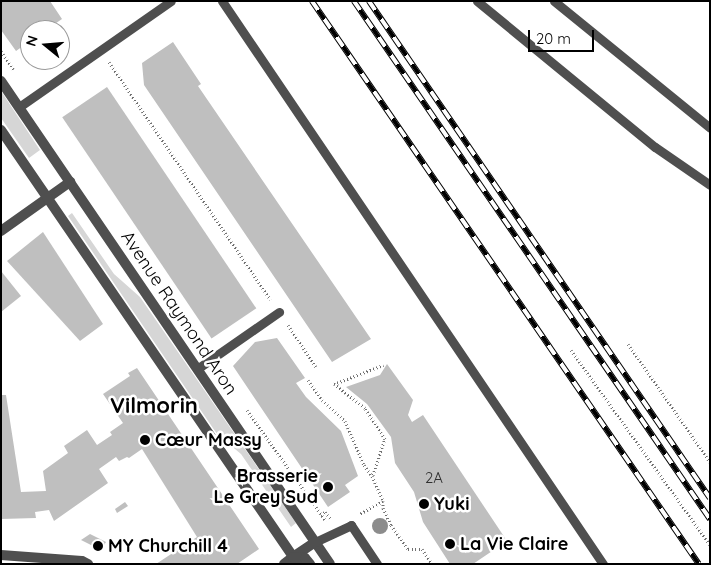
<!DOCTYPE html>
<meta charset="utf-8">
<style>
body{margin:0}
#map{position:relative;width:711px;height:565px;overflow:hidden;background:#fff;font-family:Quicksand,sans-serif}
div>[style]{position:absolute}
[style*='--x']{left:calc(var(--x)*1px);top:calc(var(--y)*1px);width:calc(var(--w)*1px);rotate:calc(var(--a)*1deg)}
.green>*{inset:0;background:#d6d6d6}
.building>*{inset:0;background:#bfbfbf;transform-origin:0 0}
.path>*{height:3px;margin-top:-1.5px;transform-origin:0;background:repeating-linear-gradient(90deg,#717171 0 1px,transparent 0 3.5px)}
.service>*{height:9px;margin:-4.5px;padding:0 4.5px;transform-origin:4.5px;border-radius:4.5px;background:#4f4f4f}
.minor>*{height:10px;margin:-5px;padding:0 5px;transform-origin:5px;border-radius:5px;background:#4f4f4f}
.tertiary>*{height:10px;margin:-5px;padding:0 5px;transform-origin:5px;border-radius:5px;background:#4f4f4f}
.rail>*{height:5.5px;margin-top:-2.75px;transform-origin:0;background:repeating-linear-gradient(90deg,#fff 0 11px,#000 0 22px);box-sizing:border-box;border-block:1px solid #000}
.trees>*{width:16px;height:16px;margin:-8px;border-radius:50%;background:#8c8c8c}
.dots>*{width:14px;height:14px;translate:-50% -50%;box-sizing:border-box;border:2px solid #fff;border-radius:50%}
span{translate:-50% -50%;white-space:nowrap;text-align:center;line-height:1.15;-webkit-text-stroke:5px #fff;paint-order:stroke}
.number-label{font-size:15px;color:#303030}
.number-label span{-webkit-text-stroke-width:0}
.street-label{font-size:18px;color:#000}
.poi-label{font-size:18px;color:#000;font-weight:700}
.left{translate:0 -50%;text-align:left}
.right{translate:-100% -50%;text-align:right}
.district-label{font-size:22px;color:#000;font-weight:700}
.frame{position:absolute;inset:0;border:2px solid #000;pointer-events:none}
.north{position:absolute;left:20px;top:20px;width:50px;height:50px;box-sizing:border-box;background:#fff;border:1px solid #999;border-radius:50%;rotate:287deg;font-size:14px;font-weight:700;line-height:20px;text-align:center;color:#000}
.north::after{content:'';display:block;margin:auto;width:18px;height:22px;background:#000;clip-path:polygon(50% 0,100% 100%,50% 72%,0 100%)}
.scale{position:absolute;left:528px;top:30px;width:66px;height:22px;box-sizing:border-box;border:2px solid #000;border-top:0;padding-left:6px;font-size:15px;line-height:18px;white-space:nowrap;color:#000;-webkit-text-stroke:4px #fff;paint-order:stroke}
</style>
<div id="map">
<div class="green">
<div style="clip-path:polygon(1px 91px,40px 150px,29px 158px,1px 118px)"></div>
<div style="clip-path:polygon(72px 213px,114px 274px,140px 297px,296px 523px,291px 527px,241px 454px,217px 434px,68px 216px)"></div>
</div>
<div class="building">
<div style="clip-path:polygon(1px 1px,50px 1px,62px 19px,46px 30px,30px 30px,30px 41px,16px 51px,1px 30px)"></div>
<div style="clip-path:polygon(173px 42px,201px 84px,198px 86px,371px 339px,332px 362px,144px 85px,142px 63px)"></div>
<div style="left:107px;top:87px;width:267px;height:54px;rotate:56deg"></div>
<div style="clip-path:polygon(43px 232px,103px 324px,80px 341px,7px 261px)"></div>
<div style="clip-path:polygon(1px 271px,21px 296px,1px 312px)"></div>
<div style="clip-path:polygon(277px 338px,305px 378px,296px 383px,306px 397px,341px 431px,358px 476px,345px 485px,350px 492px,328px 507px,233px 366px,255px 342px)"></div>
<div style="clip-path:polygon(387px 364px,413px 400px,408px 415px,412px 422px,423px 415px,507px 541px,473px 564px,450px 564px,423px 522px,414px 492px,395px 463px,391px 437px,367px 404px,346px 387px,380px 375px)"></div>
<div style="clip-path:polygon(137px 368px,259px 549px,237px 564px,156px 564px,197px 537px,142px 449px,129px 458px,127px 457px,119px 461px,116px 457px,99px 469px,108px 483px,54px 521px,49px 510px,35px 512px,36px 518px,1px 519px,1px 395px,6px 395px,21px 492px,46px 491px,43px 471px,68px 453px,64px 446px,87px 430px,97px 445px,112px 435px,110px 432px,123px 423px,103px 394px,130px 376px,128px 373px)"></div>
<div style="clip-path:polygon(125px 502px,128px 506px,117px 513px,115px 509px)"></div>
<div style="clip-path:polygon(90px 534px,106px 542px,101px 550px,81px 540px)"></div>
</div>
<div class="path">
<div style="--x:1;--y:51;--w:22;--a:56"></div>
<div style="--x:109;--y:62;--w:287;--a:55.8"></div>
<div style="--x:288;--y:325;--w:50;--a:56.3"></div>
<div style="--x:628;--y:344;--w:144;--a:55.2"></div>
<div style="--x:571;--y:350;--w:239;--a:54.5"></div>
<div style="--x:308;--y:380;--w:24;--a:55"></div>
<div style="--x:322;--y:400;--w:31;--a:42"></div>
<div style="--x:345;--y:421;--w:48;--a:66.6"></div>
<div style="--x:364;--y:465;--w:14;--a:54"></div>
<div style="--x:372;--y:476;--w:27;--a:66"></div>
<div style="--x:383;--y:501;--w:26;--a:151"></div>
<div style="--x:247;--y:410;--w:136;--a:54.6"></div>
<div style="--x:373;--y:475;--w:38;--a:-72"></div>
<div style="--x:385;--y:439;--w:37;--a:-123"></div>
<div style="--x:365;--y:408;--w:39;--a:-142"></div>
<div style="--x:334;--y:384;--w:53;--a:-21.2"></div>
<div style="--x:383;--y:501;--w:7;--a:90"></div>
<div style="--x:383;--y:508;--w:19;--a:65"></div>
<div style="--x:391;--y:525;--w:29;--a:55"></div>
<div style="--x:408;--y:549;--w:14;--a:0"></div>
<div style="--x:422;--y:549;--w:18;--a:56"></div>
<div style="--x:321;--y:515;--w:5;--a:-37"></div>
<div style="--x:325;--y:512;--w:8;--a:50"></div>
</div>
<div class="service">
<div style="--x:222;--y:1;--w:680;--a:55.91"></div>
<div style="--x:477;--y:1;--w:230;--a:39.4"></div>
<div style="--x:655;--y:147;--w:67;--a:34.6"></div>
<div style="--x:554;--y:1;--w:201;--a:39.1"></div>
<div style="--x:19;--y:107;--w:185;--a:-34.9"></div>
<div style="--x:197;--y:369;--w:100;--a:-34.8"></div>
<div style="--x:315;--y:542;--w:40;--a:-25"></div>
<div style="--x:351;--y:525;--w:47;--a:56.3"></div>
</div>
<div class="minor">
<div style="--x:1;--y:231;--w:85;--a:-35.4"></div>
<div style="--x:1;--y:555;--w:81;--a:4.2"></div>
<div style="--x:82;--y:561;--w:7;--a:27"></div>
<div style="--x:284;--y:564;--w:11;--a:-38"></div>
</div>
<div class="tertiary">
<div style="--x:1;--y:81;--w:584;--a:55.74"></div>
<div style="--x:1;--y:130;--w:526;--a:55.61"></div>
<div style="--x:293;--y:557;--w:27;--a:-34"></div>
<div style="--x:293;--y:557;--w:12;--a:5"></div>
<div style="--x:305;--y:558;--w:8;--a:50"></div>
</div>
<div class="rail">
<div style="--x:312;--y:1;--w:683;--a:55.5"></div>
<div style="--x:354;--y:1;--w:629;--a:55.5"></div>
<div style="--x:369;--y:1;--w:603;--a:55.55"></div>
</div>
<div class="trees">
<div style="left:380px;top:526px"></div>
</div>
<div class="dots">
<div style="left:145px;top:440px;background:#000"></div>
<div style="left:328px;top:487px;background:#000"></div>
<div style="left:424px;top:504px;background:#000"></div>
<div style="left:450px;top:544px;background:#000"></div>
<div style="left:98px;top:546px;background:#000"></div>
</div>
<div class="number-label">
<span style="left:434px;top:478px">2A</span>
</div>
<div class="street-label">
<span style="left:179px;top:313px;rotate:56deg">Avenue Raymond Aron</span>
</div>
<div class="poi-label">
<span class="left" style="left:155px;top:440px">Cœur Massy</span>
<span class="right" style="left:318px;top:487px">Brasserie<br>Le Grey Sud</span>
<span class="left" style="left:434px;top:504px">Yuki</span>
<span class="left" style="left:460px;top:544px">La Vie Claire</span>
<span class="left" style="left:108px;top:546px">MY Churchill 4</span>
</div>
<div class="district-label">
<span style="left:154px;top:406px">Vilmorin</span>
</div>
<div class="frame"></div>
<div class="north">N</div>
<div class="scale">20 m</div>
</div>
